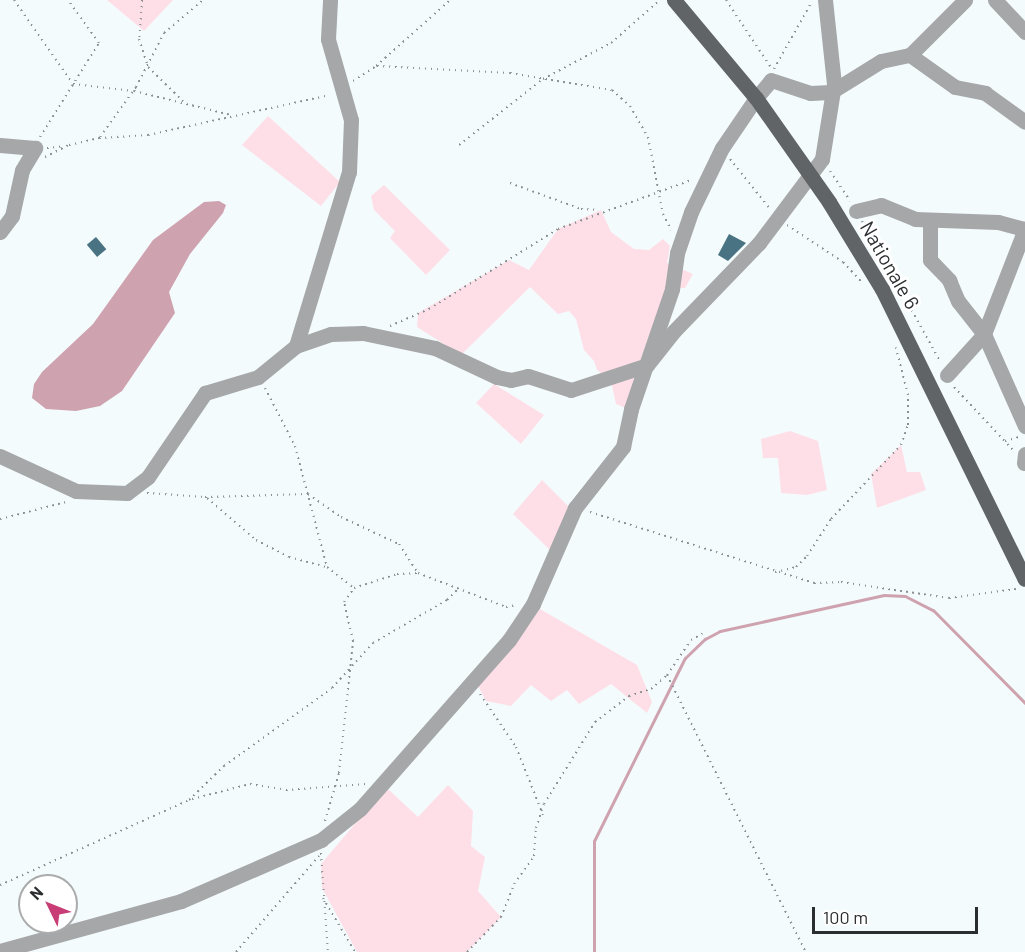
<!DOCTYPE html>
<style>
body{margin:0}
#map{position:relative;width:1025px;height:952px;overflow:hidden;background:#f4fbfd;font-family:Barlow,sans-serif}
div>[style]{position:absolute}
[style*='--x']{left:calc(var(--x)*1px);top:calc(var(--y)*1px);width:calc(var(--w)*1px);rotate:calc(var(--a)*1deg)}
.green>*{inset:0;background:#fedfe7}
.water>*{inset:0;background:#cea3af}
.stream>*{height:3px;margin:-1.5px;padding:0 1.5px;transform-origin:1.5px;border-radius:1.5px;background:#cea3af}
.building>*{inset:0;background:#497382;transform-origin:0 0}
.path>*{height:2px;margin-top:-1px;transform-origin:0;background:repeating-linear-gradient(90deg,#8b9092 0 1.5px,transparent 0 6px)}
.minor>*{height:15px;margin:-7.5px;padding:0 7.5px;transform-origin:7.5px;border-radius:7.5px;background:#a5a7a9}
.major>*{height:15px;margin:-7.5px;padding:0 7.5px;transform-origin:7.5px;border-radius:7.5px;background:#606466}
span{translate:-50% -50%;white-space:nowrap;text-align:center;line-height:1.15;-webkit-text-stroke:6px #fff;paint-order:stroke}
.street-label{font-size:20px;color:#2b2e2f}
.north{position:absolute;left:18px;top:874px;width:60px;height:60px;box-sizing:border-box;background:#fff;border:2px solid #aaabac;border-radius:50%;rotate:313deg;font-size:16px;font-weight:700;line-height:24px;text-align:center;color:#2b2e2f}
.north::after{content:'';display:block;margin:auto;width:21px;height:27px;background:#c83d75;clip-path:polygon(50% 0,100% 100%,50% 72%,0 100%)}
.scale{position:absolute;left:812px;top:907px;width:166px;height:27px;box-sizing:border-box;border:3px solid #2b2e2f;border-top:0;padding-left:8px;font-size:18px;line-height:21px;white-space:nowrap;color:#2b2e2f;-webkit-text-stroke:4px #fff;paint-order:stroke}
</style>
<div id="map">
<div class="green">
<div style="clip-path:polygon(107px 0,173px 0,144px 31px)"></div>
<div style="clip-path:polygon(268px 116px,340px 182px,321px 206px,242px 145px)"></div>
<div style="clip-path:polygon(384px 185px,450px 250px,426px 275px,390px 238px,395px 231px,374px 210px,371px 196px)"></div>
<div style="clip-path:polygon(601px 210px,611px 232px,634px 249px,649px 250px,663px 239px,670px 246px,667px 263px,693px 274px,685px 288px,675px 288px,628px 409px,616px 404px,611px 381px,597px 370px,594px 361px,584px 350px,576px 319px,569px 311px,558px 314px,530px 287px,461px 355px,417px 327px,418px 313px,509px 260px,529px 270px,558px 229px)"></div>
<div style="clip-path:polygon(494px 384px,544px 415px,521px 444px,476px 403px)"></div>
<div style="clip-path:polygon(790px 431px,818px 441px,827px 490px,807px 495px,781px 493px,778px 458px,763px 458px,761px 439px)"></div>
<div style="clip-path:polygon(901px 445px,907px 472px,920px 472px,926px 490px,877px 508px,871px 474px)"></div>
<div style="clip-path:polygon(542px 480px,571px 509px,551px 551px,513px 514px)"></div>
<div style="clip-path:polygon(533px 605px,637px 665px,652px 702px,647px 713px,611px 684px,579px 704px,567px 690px,551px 701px,531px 685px,511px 706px,486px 701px,477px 684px)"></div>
<div style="clip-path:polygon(448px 785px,473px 811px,471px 846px,485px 857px,478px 891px,501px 917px,467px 952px,357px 952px,322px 888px,321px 864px,386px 787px,418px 817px)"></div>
</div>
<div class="water">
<div style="clip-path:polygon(219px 201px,226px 205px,223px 213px,190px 254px,169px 292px,175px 313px,122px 391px,100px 406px,76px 411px,46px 409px,32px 398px,34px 384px,42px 372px,93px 324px,153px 240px,204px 202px)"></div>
</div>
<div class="stream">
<div style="--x:594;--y:952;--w:111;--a:-90"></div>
<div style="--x:594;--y:841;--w:204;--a:-63.6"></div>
<div style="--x:685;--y:658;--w:28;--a:-44"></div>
<div style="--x:705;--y:639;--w:17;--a:-28"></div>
<div style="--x:720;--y:631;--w:168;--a:-12.4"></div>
<div style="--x:884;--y:595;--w:21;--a:3"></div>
<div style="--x:905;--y:596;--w:31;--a:27"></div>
<div style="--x:933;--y:610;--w:131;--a:45.3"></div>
</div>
<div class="building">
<div style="clip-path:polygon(729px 234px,746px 243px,728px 261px,718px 255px)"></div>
<div style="left:96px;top:237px;width:16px;height:12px;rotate:50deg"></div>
</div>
<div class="path">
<div style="--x:14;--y:0;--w:103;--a:54.9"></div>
<div style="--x:73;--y:84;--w:61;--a:6.5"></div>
<div style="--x:134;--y:91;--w:100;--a:13.9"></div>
<div style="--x:142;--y:0;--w:39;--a:94"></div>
<div style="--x:139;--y:39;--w:29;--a:72"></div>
<div style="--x:148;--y:67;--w:49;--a:44.2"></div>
<div style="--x:726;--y:0;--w:83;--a:56.3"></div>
<div style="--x:377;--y:66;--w:133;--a:3"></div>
<div style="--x:510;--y:73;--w:103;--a:9.5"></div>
<div style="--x:612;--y:90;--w:24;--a:42"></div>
<div style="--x:630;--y:106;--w:36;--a:60"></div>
<div style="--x:648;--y:137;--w:78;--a:79"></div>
<div style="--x:663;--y:214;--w:18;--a:63"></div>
<div style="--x:774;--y:69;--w:76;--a:-60.7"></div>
<div style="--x:353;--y:81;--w:27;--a:-33"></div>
<div style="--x:376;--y:66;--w:99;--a:-41.7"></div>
<div style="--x:40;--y:137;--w:111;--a:-57.9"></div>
<div style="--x:99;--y:43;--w:53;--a:-125.8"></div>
<div style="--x:100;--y:137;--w:62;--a:-54.2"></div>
<div style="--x:136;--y:87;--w:61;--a:-62.6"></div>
<div style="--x:164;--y:33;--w:51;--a:-40.2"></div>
<div style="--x:459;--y:145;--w:107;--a:-38.2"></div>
<div style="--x:543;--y:79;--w:77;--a:-27.9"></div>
<div style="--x:611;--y:43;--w:65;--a:-41.3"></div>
<div style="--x:47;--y:148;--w:18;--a:-6"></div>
<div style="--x:45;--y:157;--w:27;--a:-27"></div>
<div style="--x:69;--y:145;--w:31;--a:-13"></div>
<div style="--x:99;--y:138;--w:49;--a:-3.5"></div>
<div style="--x:148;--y:135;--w:186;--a:-12.4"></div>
<div style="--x:730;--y:159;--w:64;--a:51.3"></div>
<div style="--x:830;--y:171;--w:36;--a:56"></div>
<div style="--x:510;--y:183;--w:76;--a:20.1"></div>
<div style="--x:581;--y:209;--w:18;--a:3"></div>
<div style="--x:862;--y:221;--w:162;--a:60.9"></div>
<div style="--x:787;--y:225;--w:67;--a:33.5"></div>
<div style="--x:843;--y:262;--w:26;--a:47"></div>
<div style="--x:390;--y:326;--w:43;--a:-23.6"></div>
<div style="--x:429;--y:309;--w:152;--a:-31.8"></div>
<div style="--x:558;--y:229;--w:142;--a:-20.2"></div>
<div style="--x:954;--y:387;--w:86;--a:46.9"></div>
<div style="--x:265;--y:388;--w:65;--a:62.7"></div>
<div style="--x:295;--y:446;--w:125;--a:75.2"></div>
<div style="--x:327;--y:567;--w:34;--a:38"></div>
<div style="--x:1005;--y:441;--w:15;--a:-16"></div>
<div style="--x:147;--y:493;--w:58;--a:3.9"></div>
<div style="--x:205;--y:497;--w:103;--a:-1.7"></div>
<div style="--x:308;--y:494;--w:40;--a:34.9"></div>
<div style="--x:341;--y:517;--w:64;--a:25"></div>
<div style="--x:399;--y:544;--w:35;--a:57"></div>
<div style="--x:207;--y:498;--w:65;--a:40.6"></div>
<div style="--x:256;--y:540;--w:37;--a:27"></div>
<div style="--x:289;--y:557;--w:39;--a:15"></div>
<div style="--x:590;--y:512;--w:235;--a:17.6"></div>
<div style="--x:814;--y:583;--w:27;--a:-2"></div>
<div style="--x:841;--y:582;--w:109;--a:8.4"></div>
<div style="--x:949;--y:598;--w:68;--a:-7.7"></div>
<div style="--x:0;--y:519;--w:68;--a:-14.4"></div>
<div style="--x:775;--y:572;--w:22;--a:-13"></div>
<div style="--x:796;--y:567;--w:16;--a:-45"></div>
<div style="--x:807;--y:556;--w:44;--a:-57"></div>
<div style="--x:831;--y:519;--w:102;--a:-46.6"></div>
<div style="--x:901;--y:445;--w:21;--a:-71"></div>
<div style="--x:908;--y:425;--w:30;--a:-90"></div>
<div style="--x:908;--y:395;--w:49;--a:-104.3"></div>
<div style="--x:667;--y:675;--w:310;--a:63.4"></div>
<div style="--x:480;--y:694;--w:64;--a:55.8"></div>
<div style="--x:516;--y:747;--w:73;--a:68.3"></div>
<div style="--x:192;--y:799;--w:60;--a:-14.5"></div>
<div style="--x:250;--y:784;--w:36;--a:9"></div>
<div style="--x:286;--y:790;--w:80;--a:-4.3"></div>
<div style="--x:325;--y:821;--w:50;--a:-73.7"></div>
<div style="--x:339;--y:773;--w:133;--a:-83.9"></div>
<div style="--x:353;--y:641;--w:40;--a:-103"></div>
<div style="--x:344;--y:602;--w:17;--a:-54"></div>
<div style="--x:354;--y:588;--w:45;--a:-18"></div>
<div style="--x:397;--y:574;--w:21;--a:-3"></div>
<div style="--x:418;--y:573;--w:94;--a:21.1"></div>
<div style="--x:506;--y:607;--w:10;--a:-11"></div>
<div style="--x:321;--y:853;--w:99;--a:86"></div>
<div style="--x:0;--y:885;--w:207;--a:-24.2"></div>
<div style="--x:189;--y:800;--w:49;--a:-44.2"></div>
<div style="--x:224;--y:766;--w:133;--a:-35.8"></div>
<div style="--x:332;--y:688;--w:61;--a:-47.7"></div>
<div style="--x:373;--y:643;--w:86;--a:-30.2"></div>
<div style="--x:447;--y:600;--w:17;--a:-45"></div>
<div style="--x:323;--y:898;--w:63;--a:59.3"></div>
<div style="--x:236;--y:952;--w:127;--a:-49.2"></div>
<div style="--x:467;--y:952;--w:49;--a:-45.8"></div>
<div style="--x:501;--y:917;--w:35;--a:-68"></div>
<div style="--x:514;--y:884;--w:34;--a:-54"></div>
<div style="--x:534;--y:856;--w:28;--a:-86"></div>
<div style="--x:536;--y:828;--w:25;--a:-72"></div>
<div style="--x:544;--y:804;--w:97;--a:-58.1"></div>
<div style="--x:595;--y:722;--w:43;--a:-37.4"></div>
<div style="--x:629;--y:696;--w:23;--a:-18"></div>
<div style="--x:651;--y:689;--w:21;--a:-41"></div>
<div style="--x:667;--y:675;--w:42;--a:-55.6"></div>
<div style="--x:691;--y:640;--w:13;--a:-29"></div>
</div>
<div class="minor">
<div style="--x:995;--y:0;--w:44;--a:46.8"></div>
<div style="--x:910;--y:55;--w:55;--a:35.4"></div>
<div style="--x:955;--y:87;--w:31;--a:11"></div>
<div style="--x:985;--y:93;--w:49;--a:35.9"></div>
<div style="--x:0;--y:145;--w:35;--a:5"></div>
<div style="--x:856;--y:211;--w:26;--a:-13"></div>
<div style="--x:881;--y:205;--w:37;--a:22"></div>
<div style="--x:915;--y:219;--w:83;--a:2.1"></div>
<div style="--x:998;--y:222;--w:28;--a:15"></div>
<div style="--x:930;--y:221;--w:39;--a:90"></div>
<div style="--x:930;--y:260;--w:28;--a:46"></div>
<div style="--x:949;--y:280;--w:23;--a:67"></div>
<div style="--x:958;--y:301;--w:42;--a:51.8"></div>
<div style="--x:984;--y:334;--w:101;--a:66"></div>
<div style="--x:0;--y:232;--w:20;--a:-53"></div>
<div style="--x:12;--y:216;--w:47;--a:-77.7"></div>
<div style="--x:22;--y:170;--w:26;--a:-59"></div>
<div style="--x:296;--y:346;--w:182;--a:-73.1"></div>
<div style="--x:349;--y:172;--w:52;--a:-87.8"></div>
<div style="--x:351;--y:120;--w:84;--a:-105.9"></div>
<div style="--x:328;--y:39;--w:39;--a:-87"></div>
<div style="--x:947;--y:375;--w:55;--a:-47.9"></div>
<div style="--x:984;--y:334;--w:113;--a:-68.7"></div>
<div style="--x:0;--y:456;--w:84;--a:24.7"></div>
<div style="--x:76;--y:491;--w:51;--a:2.2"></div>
<div style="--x:127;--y:493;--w:26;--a:-37"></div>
<div style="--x:148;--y:477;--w:102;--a:-55.8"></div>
<div style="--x:205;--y:393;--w:55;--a:-16.8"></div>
<div style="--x:258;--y:377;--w:49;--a:-39.2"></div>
<div style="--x:296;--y:346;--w:37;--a:-19"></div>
<div style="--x:331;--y:334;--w:32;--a:-2"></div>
<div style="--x:363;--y:333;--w:74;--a:11.8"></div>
<div style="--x:435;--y:348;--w:68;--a:25.1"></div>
<div style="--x:497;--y:377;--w:14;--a:12"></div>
<div style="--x:511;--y:380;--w:17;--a:-13"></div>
<div style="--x:528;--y:376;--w:45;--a:18"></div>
<div style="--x:571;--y:390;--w:80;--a:-18.2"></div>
<div style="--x:647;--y:365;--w:43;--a:-51.5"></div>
<div style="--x:674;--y:331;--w:122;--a:-46"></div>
<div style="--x:759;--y:243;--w:105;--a:-53.1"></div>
<div style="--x:822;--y:159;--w:76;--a:-80.9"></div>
<div style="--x:834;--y:84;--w:84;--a:-96.1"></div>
<div style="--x:1024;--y:463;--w:9;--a:-84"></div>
<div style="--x:0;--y:951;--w:188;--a:-15.4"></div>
<div style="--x:181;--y:901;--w:153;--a:-23.5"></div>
<div style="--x:321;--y:840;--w:50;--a:-38.5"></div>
<div style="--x:360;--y:809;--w:225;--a:-48.6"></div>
<div style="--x:509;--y:640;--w:43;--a:-56.3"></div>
<div style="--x:533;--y:604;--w:105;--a:-66.4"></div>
<div style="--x:575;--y:508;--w:78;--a:-51.8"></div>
<div style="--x:623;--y:447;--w:39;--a:-78"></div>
<div style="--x:631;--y:409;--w:127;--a:-71.1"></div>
<div style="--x:672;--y:289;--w:36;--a:-82"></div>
<div style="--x:677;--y:253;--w:43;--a:-71.1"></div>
<div style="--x:691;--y:212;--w:71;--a:-64.2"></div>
<div style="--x:722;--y:148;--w:60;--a:-55.8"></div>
<div style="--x:756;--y:98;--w:23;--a:-50"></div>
<div style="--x:771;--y:80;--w:41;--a:18.4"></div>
<div style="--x:810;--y:93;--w:21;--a:-3"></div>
<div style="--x:831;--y:92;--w:59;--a:-31.8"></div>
<div style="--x:881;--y:61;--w:30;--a:-12"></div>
<div style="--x:910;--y:55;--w:78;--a:-45"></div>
</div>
<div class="major">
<div style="--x:674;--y:0;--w:128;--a:50.1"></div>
<div style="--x:756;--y:98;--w:127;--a:54.9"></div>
<div style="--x:829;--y:202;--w:102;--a:58.7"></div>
<div style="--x:882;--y:289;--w:323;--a:63.8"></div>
</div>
<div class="street-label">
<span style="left:890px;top:265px;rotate:60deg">Nationale 6</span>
</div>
<div class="north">N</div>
<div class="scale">100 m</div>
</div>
